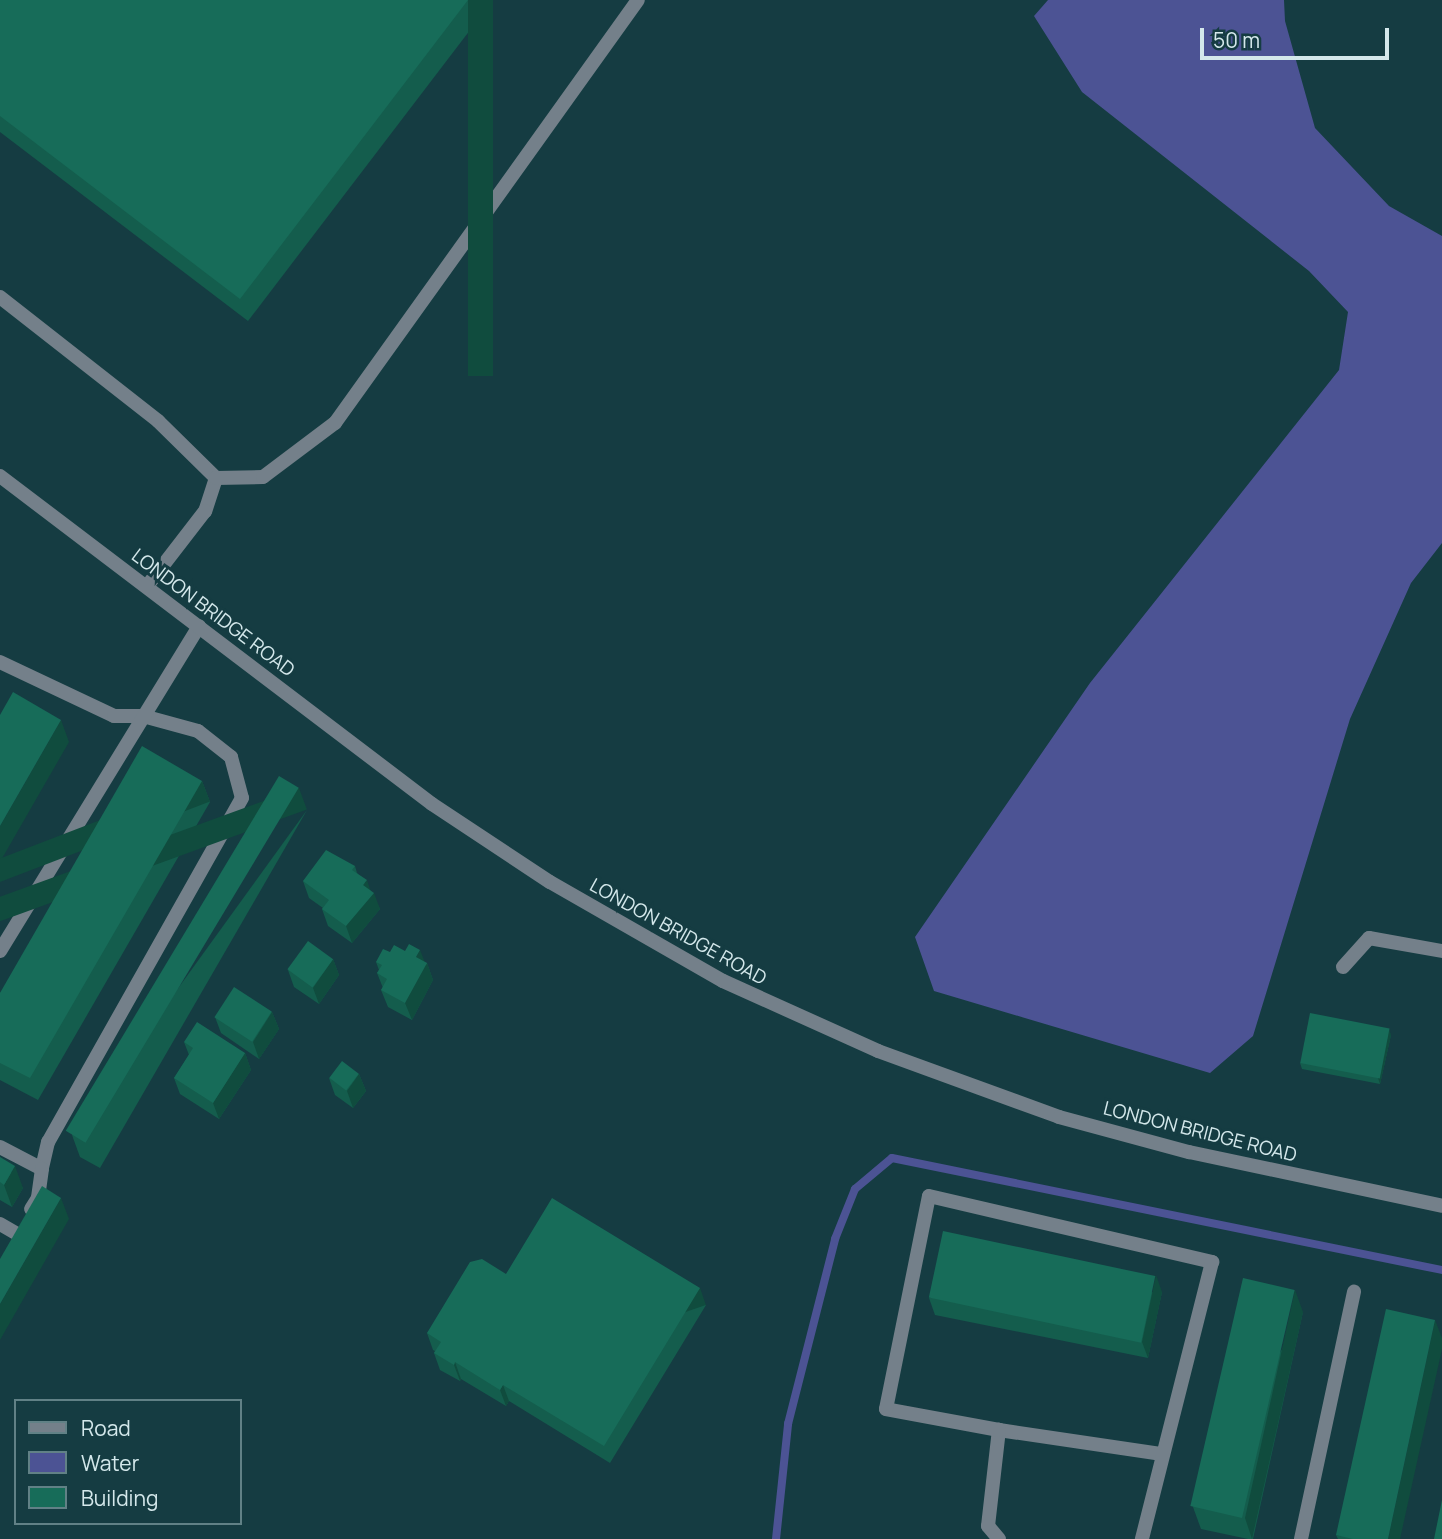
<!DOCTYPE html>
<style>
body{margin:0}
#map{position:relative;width:1442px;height:1539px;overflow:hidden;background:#153c42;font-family:Manrope,sans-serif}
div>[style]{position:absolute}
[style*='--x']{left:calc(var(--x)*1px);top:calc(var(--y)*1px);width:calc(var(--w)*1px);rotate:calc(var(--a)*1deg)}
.water>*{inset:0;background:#4c5394}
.stream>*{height:8px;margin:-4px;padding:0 4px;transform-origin:4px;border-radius:4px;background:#4c5394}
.service>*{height:14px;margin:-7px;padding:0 7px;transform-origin:7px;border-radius:7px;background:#74808a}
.minor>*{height:14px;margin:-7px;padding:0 7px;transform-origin:7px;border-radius:7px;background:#74808a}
.tertiary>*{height:14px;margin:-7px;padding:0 7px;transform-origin:7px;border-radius:7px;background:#74808a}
.wall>*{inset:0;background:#145d4d}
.shaded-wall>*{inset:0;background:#104c3e;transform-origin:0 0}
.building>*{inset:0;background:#176c59;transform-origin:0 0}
span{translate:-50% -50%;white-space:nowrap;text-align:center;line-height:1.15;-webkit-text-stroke:6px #153c42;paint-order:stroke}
.street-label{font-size:19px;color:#d4e8eb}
.legend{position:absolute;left:14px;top:1399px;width:228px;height:126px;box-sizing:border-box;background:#153c42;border:2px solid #618186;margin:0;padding:9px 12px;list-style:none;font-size:21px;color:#d4e8eb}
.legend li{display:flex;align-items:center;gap:14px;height:35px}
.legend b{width:35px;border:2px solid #618186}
.scale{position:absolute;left:1200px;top:28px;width:189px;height:32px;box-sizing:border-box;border:4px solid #d4e8eb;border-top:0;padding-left:9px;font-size:21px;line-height:24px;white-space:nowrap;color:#d4e8eb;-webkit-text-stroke:5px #153c42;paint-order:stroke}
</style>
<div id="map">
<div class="water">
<div style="clip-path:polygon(1048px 0,1284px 0,1285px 21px,1315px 128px,1389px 206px,1442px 236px,1442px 543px,1411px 583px,1350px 719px,1253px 1036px,1210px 1073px,934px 991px,915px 937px,1090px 683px,1339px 370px,1348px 312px,1309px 271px,1082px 92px,1034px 16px)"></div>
</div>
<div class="stream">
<div style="--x:776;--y:1539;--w:116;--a:-84"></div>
<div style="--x:788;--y:1424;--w:191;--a:-75.7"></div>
<div style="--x:835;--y:1239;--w:54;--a:-68.2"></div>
<div style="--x:855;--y:1189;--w:48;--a:-40"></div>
<div style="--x:892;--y:1158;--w:561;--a:11.51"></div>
</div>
<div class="service">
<div style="--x:0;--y:297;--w:201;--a:38.1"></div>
<div style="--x:158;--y:421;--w:81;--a:44.5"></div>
<div style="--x:216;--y:478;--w:35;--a:108"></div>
<div style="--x:205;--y:511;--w:95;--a:127.7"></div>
<div style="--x:216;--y:478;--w:47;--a:-1.2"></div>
<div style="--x:263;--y:477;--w:90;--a:-36.9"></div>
<div style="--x:335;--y:423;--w:520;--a:-54.39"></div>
<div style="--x:0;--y:662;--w:126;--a:25.3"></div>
<div style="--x:114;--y:716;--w:29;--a:0"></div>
<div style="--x:143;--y:716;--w:57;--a:15.3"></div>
<div style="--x:198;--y:731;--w:42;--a:38.2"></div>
<div style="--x:231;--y:757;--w:42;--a:75"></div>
<div style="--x:242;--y:798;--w:395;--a:119.4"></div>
<div style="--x:48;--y:1142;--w:28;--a:103"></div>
<div style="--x:0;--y:951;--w:381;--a:-58.5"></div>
<div style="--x:1343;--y:967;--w:39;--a:-48"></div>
<div style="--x:1369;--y:938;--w:74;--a:10.1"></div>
<div style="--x:0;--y:1147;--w:47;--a:27.6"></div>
<div style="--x:42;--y:1169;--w:29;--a:98"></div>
<div style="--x:38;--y:1198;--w:13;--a:122"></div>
<div style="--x:0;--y:1224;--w:20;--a:30"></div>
<div style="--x:999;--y:1430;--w:165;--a:8.4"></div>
<div style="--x:988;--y:1526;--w:97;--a:-83.5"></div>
<div style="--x:999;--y:1430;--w:115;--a:-169.5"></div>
<div style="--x:886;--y:1409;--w:217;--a:-78.6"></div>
<div style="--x:929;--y:1196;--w:291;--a:13.1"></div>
<div style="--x:1212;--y:1262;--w:286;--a:104.2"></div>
<div style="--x:1301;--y:1539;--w:253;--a:-77.9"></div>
</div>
<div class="minor">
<div style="--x:988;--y:1526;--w:17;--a:50"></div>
</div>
<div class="tertiary">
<div style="--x:0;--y:476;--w:542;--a:37.21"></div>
<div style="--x:432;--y:804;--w:141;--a:33.5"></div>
<div style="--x:550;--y:882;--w:199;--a:29.8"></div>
<div style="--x:723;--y:981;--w:170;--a:24.3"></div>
<div style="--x:878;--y:1051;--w:193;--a:20"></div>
<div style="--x:1059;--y:1117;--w:135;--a:15.1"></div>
<div style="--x:1189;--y:1152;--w:259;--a:12"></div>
</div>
<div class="wall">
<div style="clip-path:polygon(0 0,493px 0,248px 321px,0 132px)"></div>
<div style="clip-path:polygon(202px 781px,210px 802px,38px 1100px,0 1080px,0 993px)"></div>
<div style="clip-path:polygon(307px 810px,100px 1168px,80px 1157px,72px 1135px)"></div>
<div style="clip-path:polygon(355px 866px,357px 873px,370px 890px,380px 909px,352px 943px,328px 926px,322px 909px,323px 908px,309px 898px,303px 881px)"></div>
<div style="clip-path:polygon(390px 952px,427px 963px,433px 980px,412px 1020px,388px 1007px,381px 990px,383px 988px,377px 973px,379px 970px,376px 962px)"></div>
<div style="clip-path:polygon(333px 959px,339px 975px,319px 1004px,294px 987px,288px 970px)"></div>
<div style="clip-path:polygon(272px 1012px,279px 1029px,259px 1059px,221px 1033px,215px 1017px)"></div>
<div style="clip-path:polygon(1391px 1035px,1380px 1084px,1302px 1069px,1300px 1063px)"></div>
<div style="clip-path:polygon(184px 1042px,245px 1053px,251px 1070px,219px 1119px,180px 1094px,174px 1078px,189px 1055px)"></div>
<div style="clip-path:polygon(359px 1074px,366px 1091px,353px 1108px,335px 1095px,329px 1078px)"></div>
<div style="clip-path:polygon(0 1157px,23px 1188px,12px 1207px,0 1200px)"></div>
<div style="clip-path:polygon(506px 1274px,706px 1305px,610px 1463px,509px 1401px,506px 1406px,461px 1379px,460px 1381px,440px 1370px,434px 1353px,435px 1351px,433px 1350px,427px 1333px)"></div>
<div style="clip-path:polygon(1162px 1292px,1148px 1358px,935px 1315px,929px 1298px)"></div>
<div style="clip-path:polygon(1303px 1312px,1253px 1539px,1248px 1539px,1201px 1529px,1193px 1507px)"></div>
<div style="clip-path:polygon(1336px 1535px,1400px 1539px,1338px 1539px)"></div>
</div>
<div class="shaded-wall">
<div style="left:468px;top:0;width:25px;height:376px"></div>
<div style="clip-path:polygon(61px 720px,69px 742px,0 862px,0 826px)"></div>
<div style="left:202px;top:781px;width:22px;height:343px;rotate:69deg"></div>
<div style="left:299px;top:788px;width:23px;height:414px;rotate:70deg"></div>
<div style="clip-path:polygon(367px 880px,372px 895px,374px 893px,380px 909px,352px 943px,346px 926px,363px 885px)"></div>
<div style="clip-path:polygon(420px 950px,426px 965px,427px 963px,433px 980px,412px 1020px,405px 1003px,416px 957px)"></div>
<div style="clip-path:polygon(333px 959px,339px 975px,319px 1004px,313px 988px)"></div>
<div style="clip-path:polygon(272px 1012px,279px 1029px,259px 1059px,253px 1042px)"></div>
<div style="clip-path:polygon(1389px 1029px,1391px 1035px,1380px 1084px,1378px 1078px)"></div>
<div style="clip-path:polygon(245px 1053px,251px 1070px,219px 1119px,213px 1103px)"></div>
<div style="clip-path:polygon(359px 1074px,366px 1091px,353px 1108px,347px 1091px)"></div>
<div style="clip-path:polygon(15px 1166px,23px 1188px,12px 1207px,4px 1185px)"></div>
<div style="clip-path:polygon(61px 1198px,69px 1219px,0 1340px,0 1304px)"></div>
<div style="clip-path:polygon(1156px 1275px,1162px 1292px,1148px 1358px,1142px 1342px)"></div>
<div style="left:700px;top:1288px;width:18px;height:185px;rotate:71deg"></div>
<div style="clip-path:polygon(1295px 1290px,1303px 1312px,1252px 1539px,1245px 1518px)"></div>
<div style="clip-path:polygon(1435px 1320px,1442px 1338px,1442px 1349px,1400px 1539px,1388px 1539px)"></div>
<div style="clip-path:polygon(455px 1362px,461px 1379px,460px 1381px,454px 1365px)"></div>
<div style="clip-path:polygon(503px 1385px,509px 1401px,506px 1406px,500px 1390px)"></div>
</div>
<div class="building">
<div style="clip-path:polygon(0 0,468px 0,240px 299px,0 116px)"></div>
<div style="clip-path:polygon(13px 692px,61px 720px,0 826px,0 715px)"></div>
<div style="clip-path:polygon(142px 746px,202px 781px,30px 1078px,0 1063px,0 993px)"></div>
<div style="left:279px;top:776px;width:23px;height:414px;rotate:31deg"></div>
<div style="clip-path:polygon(326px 850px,355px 866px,352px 870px,367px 880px,363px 885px,374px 893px,346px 926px,322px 909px,329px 900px,303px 881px)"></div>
<div style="left:308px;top:941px;width:31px;height:35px;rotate:36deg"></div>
<div style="clip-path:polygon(409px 944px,420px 950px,416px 957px,427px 963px,405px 1003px,381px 990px,387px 979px,377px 973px,382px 965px,376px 962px,383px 949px,390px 952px,394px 945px,405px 951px)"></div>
<div style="left:234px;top:987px;width:45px;height:36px;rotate:33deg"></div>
<div style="left:1310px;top:1013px;width:81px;height:51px;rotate:11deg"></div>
<div style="clip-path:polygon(197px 1022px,245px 1053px,213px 1103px,174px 1078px,193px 1048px,184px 1042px)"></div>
<div style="left:342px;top:1061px;width:21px;height:21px;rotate:37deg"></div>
<div style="clip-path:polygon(0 1157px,15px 1166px,4px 1185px,0 1182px)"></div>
<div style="clip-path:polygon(42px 1186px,61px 1198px,0 1304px,0 1259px)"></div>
<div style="clip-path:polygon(552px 1198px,700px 1288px,604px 1446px,503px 1385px,500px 1390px,455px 1362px,454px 1365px,434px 1353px,441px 1342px,427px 1333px,470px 1262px,482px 1259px,506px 1274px)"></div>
<div style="left:943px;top:1231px;width:217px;height:68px;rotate:12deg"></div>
<div style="left:1243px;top:1278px;width:53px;height:234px;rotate:13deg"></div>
<div style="clip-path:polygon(1386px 1309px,1435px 1320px,1388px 1539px,1353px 1539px,1336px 1535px)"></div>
<div style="clip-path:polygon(1442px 1500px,1442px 1539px,1434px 1539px)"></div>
</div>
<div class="street-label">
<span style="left:213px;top:613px;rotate:37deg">LONDON BRIDGE ROAD</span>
<span style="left:678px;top:932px;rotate:29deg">LONDON BRIDGE ROAD</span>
<span style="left:1200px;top:1132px;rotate:14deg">LONDON BRIDGE ROAD</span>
</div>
<ul class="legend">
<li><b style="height:9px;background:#74808a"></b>Road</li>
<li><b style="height:19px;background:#4c5394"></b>Water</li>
<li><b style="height:19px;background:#176c59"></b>Building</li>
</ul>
<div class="scale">50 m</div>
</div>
